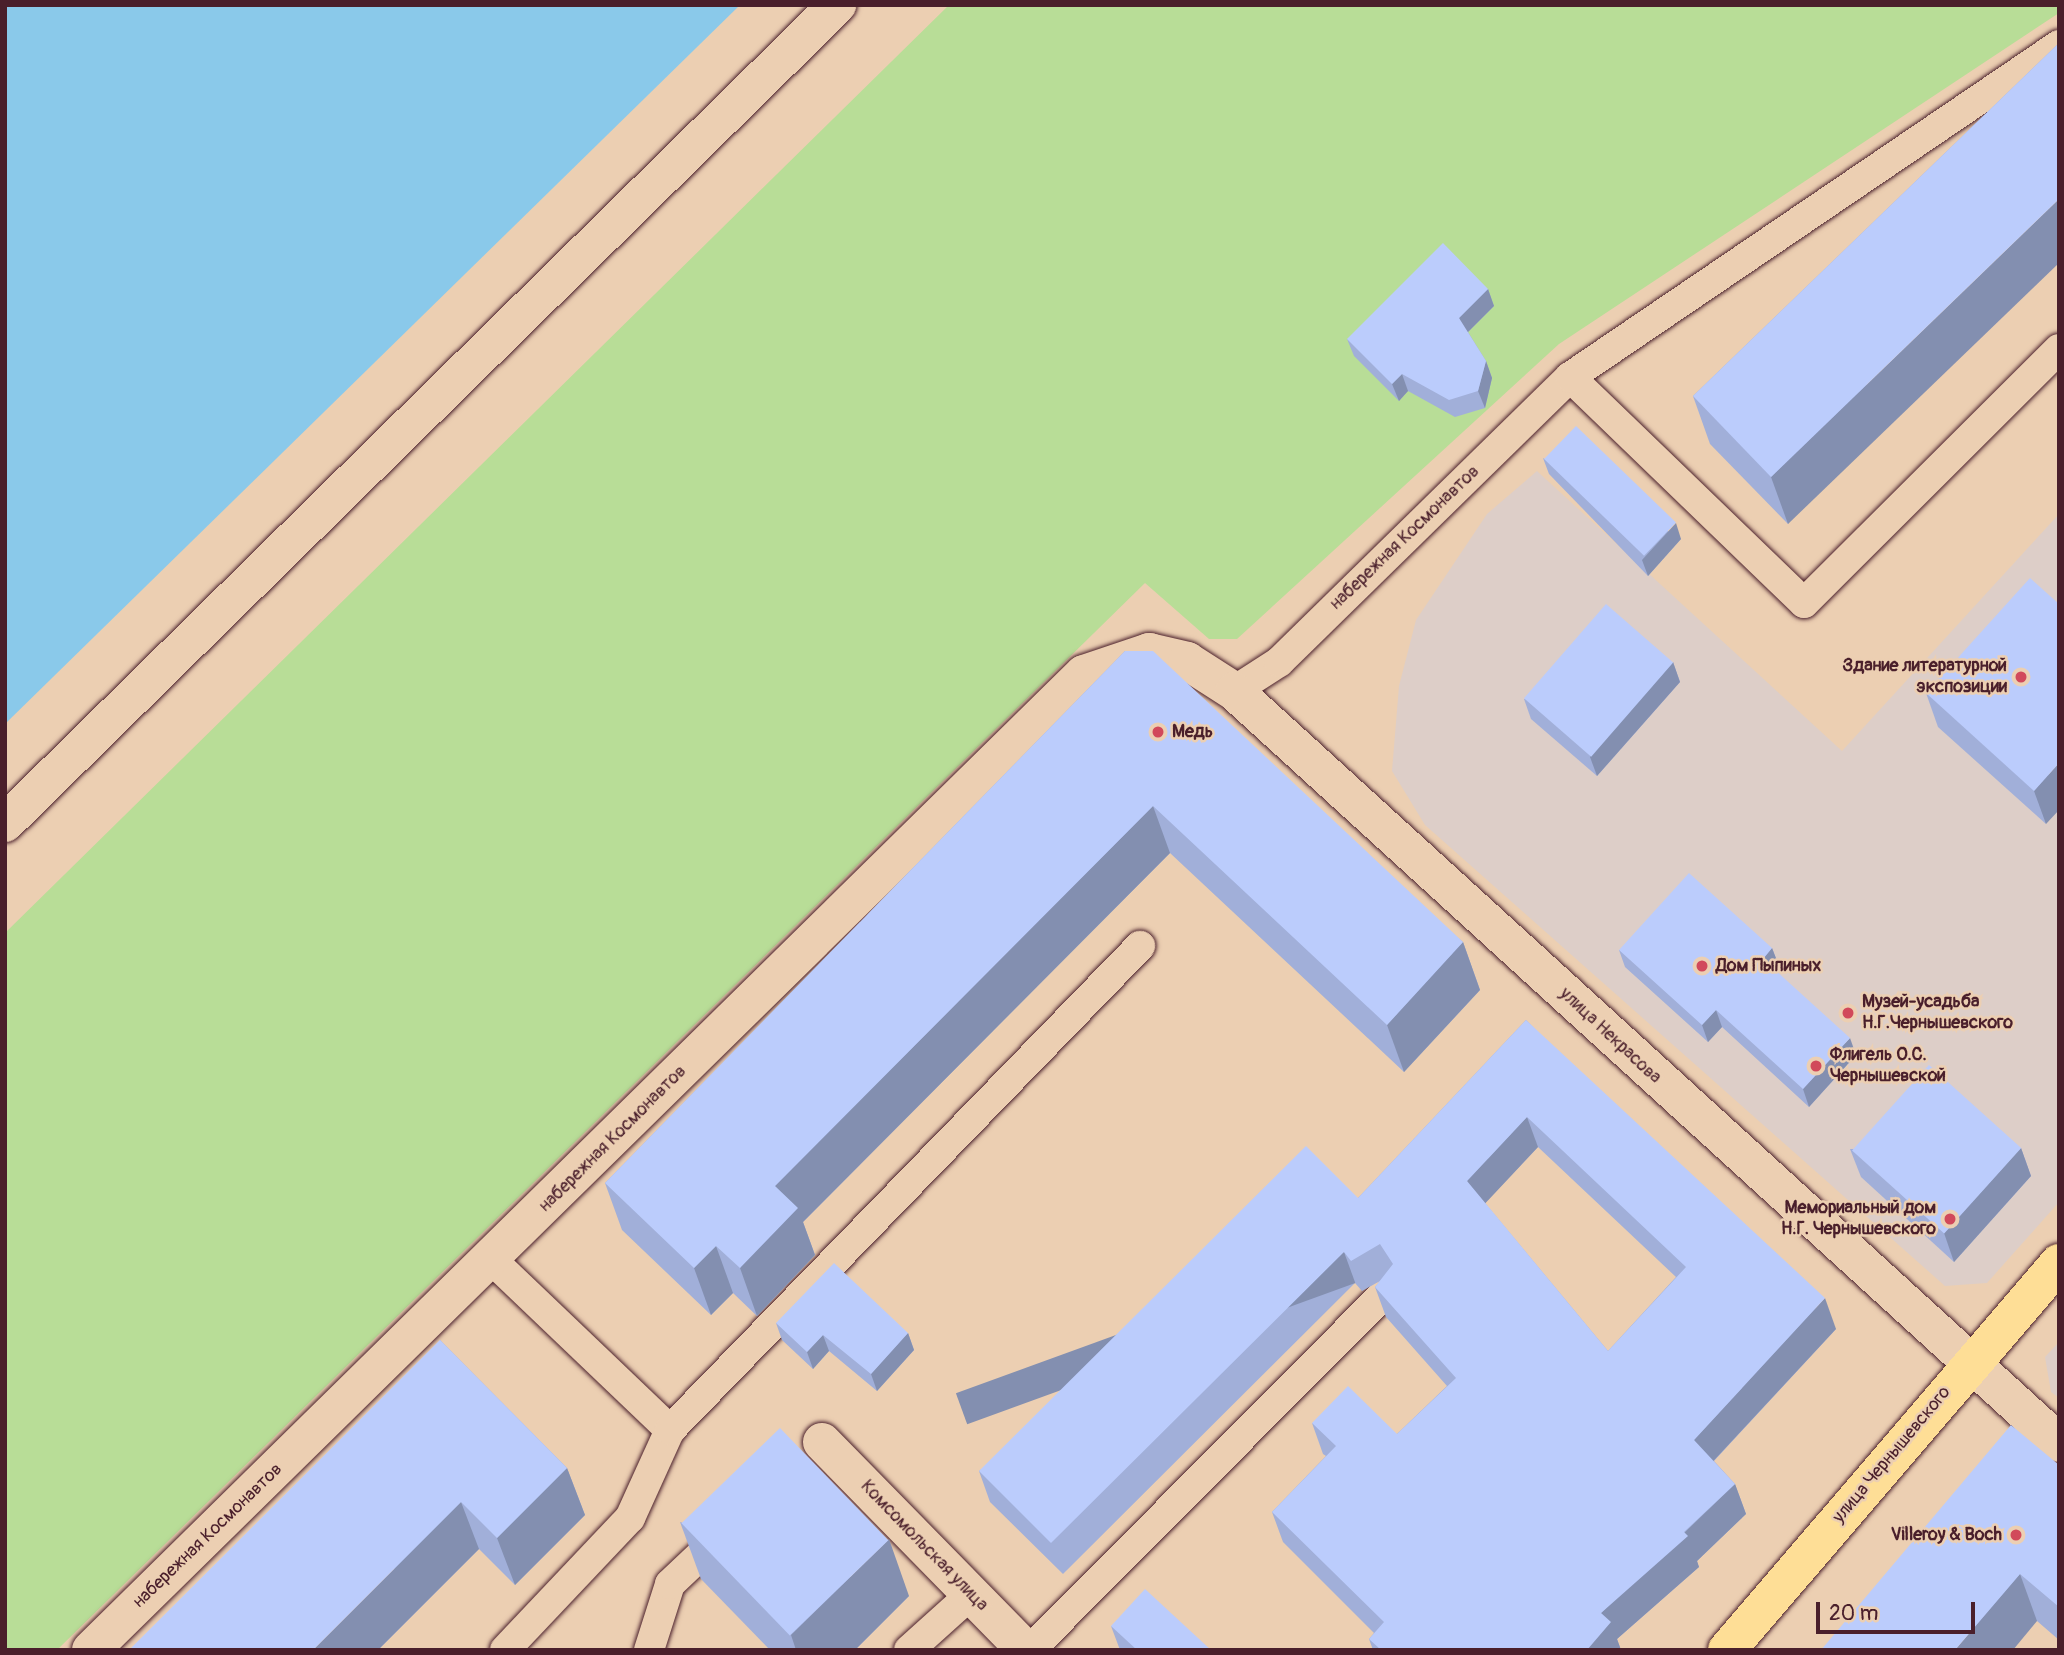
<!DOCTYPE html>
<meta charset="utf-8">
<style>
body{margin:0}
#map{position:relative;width:2064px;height:1655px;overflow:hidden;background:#eccfb2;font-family:Pangolin,sans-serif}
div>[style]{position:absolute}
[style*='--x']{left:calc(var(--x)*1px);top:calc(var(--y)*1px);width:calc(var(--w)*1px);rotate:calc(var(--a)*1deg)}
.built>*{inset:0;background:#ddcec8}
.green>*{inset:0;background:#b8dd97}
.water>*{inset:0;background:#8ac9ea}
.roads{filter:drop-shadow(0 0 2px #4a1f2b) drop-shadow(0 0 2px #4a1f2b)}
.lane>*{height:30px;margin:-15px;padding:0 15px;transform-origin:15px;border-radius:15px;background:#eccfb2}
.street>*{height:38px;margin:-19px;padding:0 19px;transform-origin:19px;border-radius:19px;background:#eccfb2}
.primary>*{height:38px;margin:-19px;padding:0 19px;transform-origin:19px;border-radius:19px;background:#fede96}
.wall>*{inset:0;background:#a1afd9}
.shaded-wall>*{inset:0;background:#838fb0;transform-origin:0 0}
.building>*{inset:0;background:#bbccfc;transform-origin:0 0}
.dots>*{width:19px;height:19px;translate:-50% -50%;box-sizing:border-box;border:4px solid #eccfb2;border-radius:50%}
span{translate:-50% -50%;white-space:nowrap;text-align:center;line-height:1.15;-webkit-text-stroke:5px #eccfb2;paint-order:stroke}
.street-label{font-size:18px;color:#4a1f2b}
.poi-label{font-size:18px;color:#4a1f2b;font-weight:700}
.right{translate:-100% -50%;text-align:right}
.left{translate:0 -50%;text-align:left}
.frame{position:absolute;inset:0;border:7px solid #4a1f2b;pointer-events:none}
.scale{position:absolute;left:1816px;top:1602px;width:159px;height:32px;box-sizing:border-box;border:4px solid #4a1f2b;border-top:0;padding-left:9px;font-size:21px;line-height:24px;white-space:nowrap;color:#4a1f2b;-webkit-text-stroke:5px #eccfb2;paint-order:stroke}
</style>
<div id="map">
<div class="built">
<div style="clip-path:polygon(1537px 471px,1842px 751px,2059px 514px,2059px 1202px,1987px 1283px,1945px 1286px,1425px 825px,1392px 771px,1399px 686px,1416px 620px,1487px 514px)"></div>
<div style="clip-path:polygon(2059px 1342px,2059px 1398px,2051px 1392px,2045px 1357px)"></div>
</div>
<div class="green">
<div style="clip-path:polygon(949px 5px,2059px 5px,2059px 13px,1559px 344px,1237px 639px,1209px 639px,1145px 583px,57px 1650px,5px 1650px,5px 933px)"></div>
</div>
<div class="water">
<div style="clip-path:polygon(5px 5px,740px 5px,5px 724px)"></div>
</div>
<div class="roads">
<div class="lane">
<div style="--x:1570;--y:377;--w:325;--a:44"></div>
<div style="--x:1804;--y:603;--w:360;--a:-44.9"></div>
<div style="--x:1234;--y:691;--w:54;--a:-32.8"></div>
<div style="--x:1279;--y:662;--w:407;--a:-44.4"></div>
<div style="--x:1570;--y:377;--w:591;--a:-34.17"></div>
<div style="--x:491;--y:1259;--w:248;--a:43.7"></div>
<div style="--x:505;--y:1650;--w:182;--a:-46.6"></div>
<div style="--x:630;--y:1518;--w:97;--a:-65.6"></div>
<div style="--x:670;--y:1430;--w:675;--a:-45.84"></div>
<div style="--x:649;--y:1650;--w:69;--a:-72.3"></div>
<div style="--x:670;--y:1584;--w:74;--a:-43.4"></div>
<div style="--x:909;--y:1650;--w:82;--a:-42"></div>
<div style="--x:1030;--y:1650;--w:506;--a:-45.16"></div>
</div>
<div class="street">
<div style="--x:5;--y:823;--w:1167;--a:-44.51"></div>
<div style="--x:822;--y:1442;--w:291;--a:45.6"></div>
<div style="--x:91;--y:1650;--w:1392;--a:-44.51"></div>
<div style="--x:1084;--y:674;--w:69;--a:-18.7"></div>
<div style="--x:1149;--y:652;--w:39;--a:13"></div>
<div style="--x:1187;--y:661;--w:56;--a:32.6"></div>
<div style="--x:1234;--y:691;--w:1116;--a:42.35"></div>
</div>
<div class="primary">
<div style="--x:1727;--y:1650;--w:510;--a:-49.37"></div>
</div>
</div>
<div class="wall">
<div style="clip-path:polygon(2059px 43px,1788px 524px,1710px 444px,1693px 396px)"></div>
<div style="clip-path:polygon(1488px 289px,1494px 306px,1468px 332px,1486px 361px,1492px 378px,1485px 408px,1455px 417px,1408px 391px,1399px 401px,1354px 356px,1347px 339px)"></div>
<div style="clip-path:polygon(1543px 458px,1681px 539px,1648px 576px,1549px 474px)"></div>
<div style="clip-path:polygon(2059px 604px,2046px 824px,1938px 727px,1926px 693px)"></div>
<div style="clip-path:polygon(1125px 651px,1463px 942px,1480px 990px,1404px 1072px,1170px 853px,803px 1222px,815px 1255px,757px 1316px,733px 1293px,711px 1315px,622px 1230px,605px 1183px)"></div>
<div style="clip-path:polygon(1673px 662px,1680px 682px,1597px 776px,1531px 719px,1524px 699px)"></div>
<div style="clip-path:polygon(1772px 948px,1779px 966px,1775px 970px,1856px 1055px,1809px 1107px,1722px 1027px,1708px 1042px,1625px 967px,1619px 950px)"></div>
<div style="clip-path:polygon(evenodd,1526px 1020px,1836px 1329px,1714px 1461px,1735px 1484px,1746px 1514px,1697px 1561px,1699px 1567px,1617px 1639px,1621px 1650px,1373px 1650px,1369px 1639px,1374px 1633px,1283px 1542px,1272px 1512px,1326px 1456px,1323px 1454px,1312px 1423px,1397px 1434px,1447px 1386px,1386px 1317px,1375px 1287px,1380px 1281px,1362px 1291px,1355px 1283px,1063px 1574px,990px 1502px,979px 1471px,1358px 1198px,1526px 1020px,1538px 1147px,1676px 1277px,1608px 1351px,1485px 1203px,1538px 1147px)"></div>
<div style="clip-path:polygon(2021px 1148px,2031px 1176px,1954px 1262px,1861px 1177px,1850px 1149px)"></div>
<div style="clip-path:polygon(776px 1323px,908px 1333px,914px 1350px,877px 1391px,829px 1351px,813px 1369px,782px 1340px)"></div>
<div style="clip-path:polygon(440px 1340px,567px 1468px,585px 1515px,515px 1585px,479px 1549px,378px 1650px)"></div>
<div style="clip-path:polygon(2059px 1465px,2059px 1640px,2037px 1621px,1821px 1650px)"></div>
<div style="clip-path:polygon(680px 1522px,909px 1596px,855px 1650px,770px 1650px,701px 1579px)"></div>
<div style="clip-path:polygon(1111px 1626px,1211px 1650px,1120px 1650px)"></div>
</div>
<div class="shaded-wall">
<div style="clip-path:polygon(2059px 199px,2059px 263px,1788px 524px,1771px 477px)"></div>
<div style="clip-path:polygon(1488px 289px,1494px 306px,1465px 335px,1459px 318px)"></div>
<div style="clip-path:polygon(1486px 361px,1492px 378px,1485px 408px,1478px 391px)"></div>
<div style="clip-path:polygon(1402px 374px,1408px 391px,1399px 401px,1392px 384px)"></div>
<div style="clip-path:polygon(1676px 523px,1681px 539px,1648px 576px,1642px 560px)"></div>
<div style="clip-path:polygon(1673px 662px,1680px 682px,1597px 776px,1590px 757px)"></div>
<div style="clip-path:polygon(2059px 763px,2059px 810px,2046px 824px,2034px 791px)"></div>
<div style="clip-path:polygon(1153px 806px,1170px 853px,803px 1222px,815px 1255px,757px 1316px,740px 1268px,775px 1186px)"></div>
<div style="clip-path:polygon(1463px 942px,1480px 990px,1404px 1072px,1387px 1025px)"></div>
<div style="clip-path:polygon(1772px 948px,1779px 966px,1769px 976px,1763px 959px)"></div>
<div style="clip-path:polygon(1716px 1010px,1722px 1027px,1708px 1042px,1702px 1025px)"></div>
<div style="clip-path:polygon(1850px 1038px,1856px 1055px,1809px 1107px,1803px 1089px)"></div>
<div style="clip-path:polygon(1527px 1117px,1538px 1147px,1478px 1211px,1467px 1181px)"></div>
<div style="clip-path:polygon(2021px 1148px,2031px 1176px,1954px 1262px,1944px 1233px)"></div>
<div style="clip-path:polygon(716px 1246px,733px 1293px,711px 1315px,694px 1268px)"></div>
<div style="left:1344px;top:1252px;width:33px;height:413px;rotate:70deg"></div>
<div style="clip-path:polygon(1825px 1298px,1836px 1329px,1705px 1470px,1694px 1440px)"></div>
<div style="clip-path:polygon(908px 1333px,914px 1350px,877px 1391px,871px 1374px)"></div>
<div style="clip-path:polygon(823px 1335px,829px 1351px,813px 1369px,807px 1352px)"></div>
<div style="clip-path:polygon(567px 1468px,585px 1515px,515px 1585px,497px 1538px)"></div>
<div style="clip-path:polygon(1735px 1484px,1746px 1514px,1697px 1561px,1699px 1567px,1617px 1639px,1621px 1650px,1587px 1650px,1601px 1613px)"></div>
<div style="clip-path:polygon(461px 1502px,479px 1549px,378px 1650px,313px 1650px)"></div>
<div style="clip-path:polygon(889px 1539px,909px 1596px,855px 1650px,796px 1650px,791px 1635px)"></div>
<div style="clip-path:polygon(2020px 1574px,2037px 1621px,2013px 1650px,1955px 1650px)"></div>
</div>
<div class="building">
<div style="clip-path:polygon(2059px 43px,2059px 199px,1771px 477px,1693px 396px)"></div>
<div style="clip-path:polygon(1443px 243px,1488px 289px,1459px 318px,1486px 361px,1478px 391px,1449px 400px,1402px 374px,1392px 384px,1347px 339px)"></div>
<div style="left:1576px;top:426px;width:139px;height:46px;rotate:44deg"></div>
<div style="clip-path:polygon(2030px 578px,2059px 604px,2059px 763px,2034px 791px,1926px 693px)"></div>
<div style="left:1606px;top:604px;width:89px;height:125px;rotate:41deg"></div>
<div style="clip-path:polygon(1125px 651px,1153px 651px,1463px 942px,1387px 1025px,1153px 806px,775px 1186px,798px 1208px,740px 1268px,716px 1246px,694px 1268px,605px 1183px)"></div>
<div style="clip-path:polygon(1689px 873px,1772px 948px,1763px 959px,1850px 1038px,1803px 1089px,1716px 1010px,1702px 1025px,1619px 950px)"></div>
<div style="clip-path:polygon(evenodd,1526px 1020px,1825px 1298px,1694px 1440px,1735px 1484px,1684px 1532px,1688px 1536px,1601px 1613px,1611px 1622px,1587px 1650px,1381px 1650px,1369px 1639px,1384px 1622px,1272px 1512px,1336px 1446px,1312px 1423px,1348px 1386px,1397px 1434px,1456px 1378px,1375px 1287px,1393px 1264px,1380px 1244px,1351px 1261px,1344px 1252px,1051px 1543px,979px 1471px,1306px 1146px,1358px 1198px,1526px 1020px,1527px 1117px,1686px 1267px,1608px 1351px,1467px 1181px,1527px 1117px)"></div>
<div style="left:1929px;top:1065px;width:124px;height:115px;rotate:42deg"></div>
<div style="clip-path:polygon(834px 1263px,908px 1333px,871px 1374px,823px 1335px,807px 1352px,776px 1323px)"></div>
<div style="clip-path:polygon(440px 1340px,567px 1468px,497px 1538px,461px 1502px,313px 1650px,129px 1650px)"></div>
<div style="clip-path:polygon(2011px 1425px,2059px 1465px,2059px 1607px,2020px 1574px,1955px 1650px,1821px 1650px)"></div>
<div style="left:780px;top:1428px;width:156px;height:137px;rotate:46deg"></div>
<div style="clip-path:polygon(1145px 1589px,1211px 1650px,1137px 1650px,1111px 1626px)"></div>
</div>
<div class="dots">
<div style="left:2021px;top:677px;background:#d1495b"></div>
<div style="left:1158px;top:732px;background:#d1495b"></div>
<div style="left:1702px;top:966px;background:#d1495b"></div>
<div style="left:1848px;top:1013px;background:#d1495b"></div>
<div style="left:1816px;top:1066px;background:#d1495b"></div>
<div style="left:1950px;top:1219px;background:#d1495b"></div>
<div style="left:2016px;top:1535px;background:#d1495b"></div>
</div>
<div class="street-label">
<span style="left:1405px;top:538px;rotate:-44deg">набережная Космонавтов</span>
<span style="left:1610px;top:1036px;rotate:43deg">улица Некрасова</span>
<span style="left:613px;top:1139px;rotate:-45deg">набережная Космонавтов</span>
<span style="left:1892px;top:1455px;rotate:-50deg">улица Чернышевского</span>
<span style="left:208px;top:1536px;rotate:-44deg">набережная Космонавтов</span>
<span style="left:924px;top:1546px;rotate:46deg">Комсомольская улица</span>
</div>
<div class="poi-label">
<span class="right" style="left:2007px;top:677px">Здание литературной<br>экспозиции</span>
<span class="left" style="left:1172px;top:732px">Медь</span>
<span class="left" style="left:1716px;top:966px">Дом Пыпиных</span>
<span class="left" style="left:1862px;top:1013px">Музей-усадьба<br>Н.Г.Чернышевского</span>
<span class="left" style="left:1830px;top:1066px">Флигель О.С.<br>Чернышевской</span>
<span class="right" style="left:1936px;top:1219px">Мемориальный дом<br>Н.Г. Чернышевского</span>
<span class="right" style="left:2002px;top:1535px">Villeroy &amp; Boch</span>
</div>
<div class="frame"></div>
<div class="scale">20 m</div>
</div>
